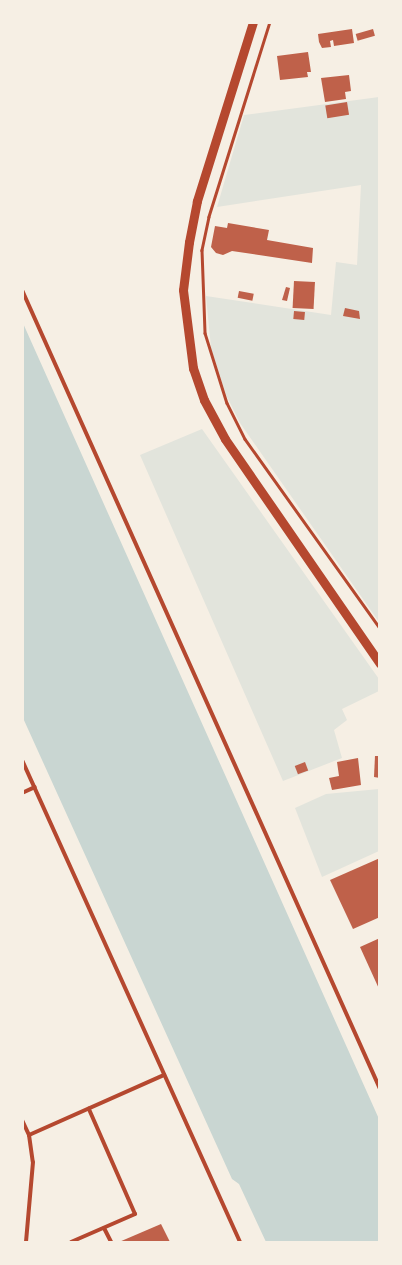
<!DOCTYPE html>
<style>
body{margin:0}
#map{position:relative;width:402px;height:1265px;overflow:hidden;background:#f6efe4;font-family:Karla,sans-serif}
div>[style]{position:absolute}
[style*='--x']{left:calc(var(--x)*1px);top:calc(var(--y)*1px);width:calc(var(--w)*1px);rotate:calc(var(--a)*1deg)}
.green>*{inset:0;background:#e2e4dc}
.water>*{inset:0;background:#c9d6d2}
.building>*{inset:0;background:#bf614a;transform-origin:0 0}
.path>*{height:2.5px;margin:-1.25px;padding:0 1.25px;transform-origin:1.25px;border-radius:1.25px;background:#b5482f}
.service>*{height:4px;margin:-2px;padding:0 2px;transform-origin:2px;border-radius:2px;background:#b5482f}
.tertiary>*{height:9px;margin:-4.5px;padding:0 4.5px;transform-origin:4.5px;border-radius:4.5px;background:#b5482f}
span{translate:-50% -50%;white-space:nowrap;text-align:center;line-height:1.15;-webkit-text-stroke:5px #f6efe4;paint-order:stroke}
.frame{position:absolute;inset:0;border:24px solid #f6efe4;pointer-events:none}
</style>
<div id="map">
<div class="green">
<div style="clip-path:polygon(379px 97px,379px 622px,240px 423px,226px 395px,211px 348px,206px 296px,331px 315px,336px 262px,357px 265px,361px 185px,217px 207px,244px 115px)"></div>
<div style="clip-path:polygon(202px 429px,379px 679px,379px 691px,342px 709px,347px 720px,334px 730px,342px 758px,283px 781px,140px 455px)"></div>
<div style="clip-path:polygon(379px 789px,379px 851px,322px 877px,295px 808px,326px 794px)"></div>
</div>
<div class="water">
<div style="clip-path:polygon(22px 321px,379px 1119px,379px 1242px,266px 1242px,239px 1184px,232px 1179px,23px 718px)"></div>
</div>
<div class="building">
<div style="clip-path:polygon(352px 29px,354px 43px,334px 46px,333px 40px,330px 41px,331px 47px,322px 48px,319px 42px,318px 34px)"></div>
<div style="left:373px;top:29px;width:7px;height:18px;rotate:74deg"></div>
<div style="clip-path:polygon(308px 52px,311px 72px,307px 72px,308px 77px,280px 80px,277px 56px)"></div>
<div style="clip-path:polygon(349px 75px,351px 91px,345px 92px,346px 99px,325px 102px,321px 78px)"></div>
<div style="left:347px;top:102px;width:13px;height:22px;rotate:81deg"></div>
<div style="clip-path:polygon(228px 223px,269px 230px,267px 240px,313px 248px,312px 263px,232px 251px,223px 255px,216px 253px,211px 247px,215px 226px,227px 228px)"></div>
<div style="left:294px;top:281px;width:21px;height:27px;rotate:3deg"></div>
<div style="clip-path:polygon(286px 287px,290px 288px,287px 301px,282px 300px)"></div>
<div style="left:239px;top:291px;width:15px;height:7px;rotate:11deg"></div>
<div style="clip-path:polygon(345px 308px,359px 311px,360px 319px,343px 316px)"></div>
<div style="left:294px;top:311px;width:11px;height:8px;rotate:5deg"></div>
<div style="clip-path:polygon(375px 756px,380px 756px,380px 778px,374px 777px)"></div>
<div style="clip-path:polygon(358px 758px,361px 785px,332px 790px,329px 778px,339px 776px,337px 762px)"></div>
<div style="left:305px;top:762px;width:9px;height:11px;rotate:69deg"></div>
<div style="clip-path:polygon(380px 858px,380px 917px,353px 929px,330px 880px)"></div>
<div style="clip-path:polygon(380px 938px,380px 991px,360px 947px)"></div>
<div style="clip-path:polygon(161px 1224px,170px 1242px,119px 1242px)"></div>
</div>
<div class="path">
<div style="--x:270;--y:22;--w:204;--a:107.4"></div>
<div style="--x:209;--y:217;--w:34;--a:102"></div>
<div style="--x:202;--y:250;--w:83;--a:87.9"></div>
<div style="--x:205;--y:333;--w:73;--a:72.6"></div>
<div style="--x:227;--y:403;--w:40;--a:63.4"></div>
<div style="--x:245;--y:439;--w:232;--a:54.5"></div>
</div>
<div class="service">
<div style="--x:22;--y:290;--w:876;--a:65.86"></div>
<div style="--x:22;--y:760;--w:529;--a:65.66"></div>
<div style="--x:22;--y:793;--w:14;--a:-25"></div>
<div style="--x:22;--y:1120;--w:17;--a:65"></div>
<div style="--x:29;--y:1135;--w:27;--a:82"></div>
<div style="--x:33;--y:1162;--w:80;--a:95"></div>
<div style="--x:29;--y:1135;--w:148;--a:-24"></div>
<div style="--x:104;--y:1228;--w:16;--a:63"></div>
<div style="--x:71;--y:1242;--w:70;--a:-23.6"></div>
<div style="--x:135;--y:1214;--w:115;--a:-113.7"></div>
</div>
<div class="tertiary">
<div style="--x:253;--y:22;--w:188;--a:107.4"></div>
<div style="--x:197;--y:201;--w:42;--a:101"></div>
<div style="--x:189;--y:242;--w:48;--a:97.1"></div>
<div style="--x:183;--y:290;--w:79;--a:82.7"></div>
<div style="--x:193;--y:368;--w:34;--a:71"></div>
<div style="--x:204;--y:400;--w:44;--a:61.7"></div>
<div style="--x:225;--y:439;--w:273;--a:55.4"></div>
</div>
<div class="frame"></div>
</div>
